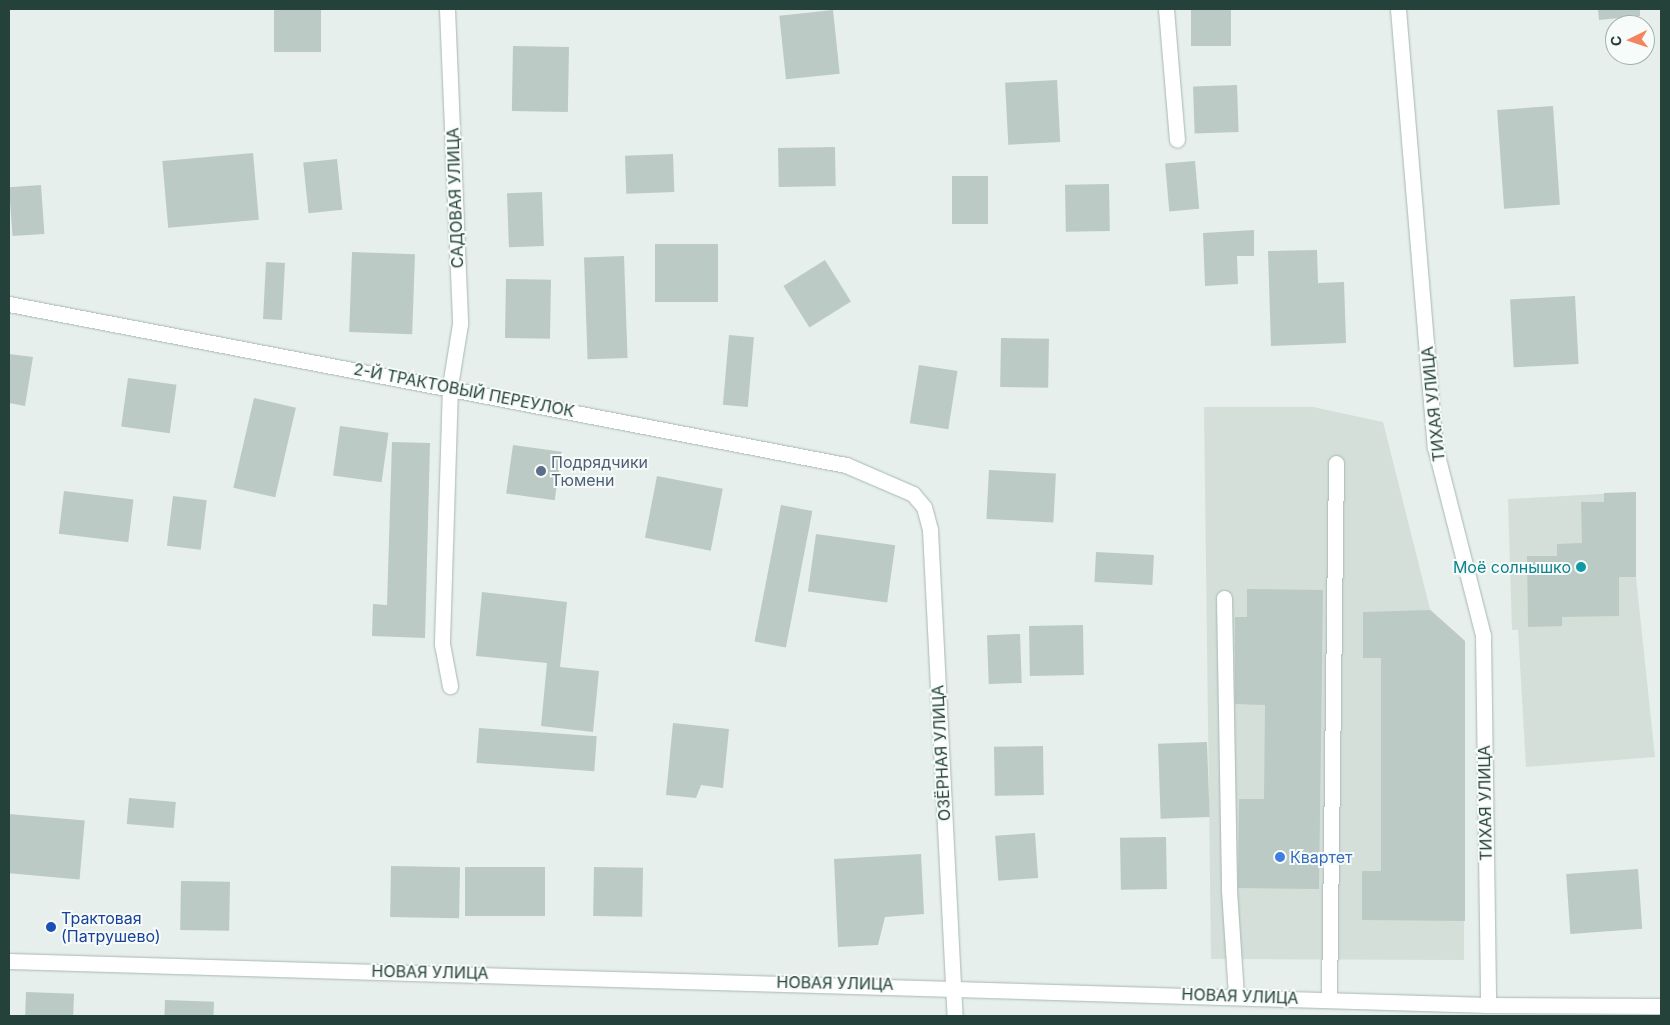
<!DOCTYPE html>
<meta charset="utf-8">
<style>
body{margin:0}
#map{position:relative;width:1670px;height:1025px;overflow:hidden;background:#e6efeb;font-family:Inter,sans-serif}
div>[style]{position:absolute}
[style*='--x']{left:calc(var(--x)*1px);top:calc(var(--y)*1px);width:calc(var(--w)*1px);rotate:calc(var(--a)*1deg)}
.built>*{inset:0;background:#d4dfda}
.building>*{inset:0;background:#bbcac4;transform-origin:0 0}
.roads{filter:drop-shadow(0 0 1px #a8b8b2) drop-shadow(0 0 1px #a8b8b2)}
.service>*{height:15px;margin:-7.5px;padding:0 7.5px;transform-origin:7.5px;border-radius:7.5px;background:#fff}
.minor>*{height:15px;margin:-7.5px;padding:0 7.5px;transform-origin:7.5px;border-radius:7.5px;background:#fff}
.dots>*{width:14px;height:14px;translate:-50% -50%;box-sizing:border-box;border:2px solid #f7fbf9;border-radius:50%}
span{translate:-50% -50%;white-space:nowrap;text-align:center;line-height:1.15;-webkit-text-stroke:4px #f7fbf9;paint-order:stroke}
.street-label{font-size:16px;color:#24423a}
.service-label{font-size:16px;color:#4e5e75}
.left{translate:0 -50%;text-align:left}
.culture-label{font-size:16px;color:#0d838f}
.right{translate:-100% -50%;text-align:right}
.shop-label{font-size:16px;color:#366cbe}
.transit-label{font-size:16px;color:#164399}
.frame{position:absolute;inset:0;border:10px solid #24423a;pointer-events:none}
.north{position:absolute;left:1605px;top:15px;width:50px;height:50px;box-sizing:border-box;background:#f7fbf9;border:1px solid #a3b1ad;border-radius:50%;rotate:266deg;font-size:14px;font-weight:700;line-height:20px;text-align:center;color:#24423a}
.north::after{content:'';display:block;margin:auto;width:18px;height:22px;background:#f4845f;clip-path:polygon(50% 0,100% 100%,50% 72%,0 100%)}
</style>
<div id="map">
<div class="built">
<div style="clip-path:polygon(1204px 407px,1313px 407px,1383px 422px,1430px 609px,1465px 641px,1464px 960px,1211px 959px)"></div>
<div style="clip-path:polygon(1636px 492px,1636px 577px,1655px 757px,1526px 767px,1518px 630px,1512px 630px,1508px 499px)"></div>
</div>
<div class="building">
<div style="left:274px;top:9px;width:47px;height:43px"></div>
<div style="left:1191px;top:9px;width:40px;height:37px"></div>
<div style="clip-path:polygon(1598px 9px,1640px 9px,1640px 16px,1599px 20px)"></div>
<div style="left:833px;top:10px;width:64px;height:54px;rotate:84deg"></div>
<div style="left:513px;top:46px;width:56px;height:65px;rotate:1deg"></div>
<div style="left:1057px;top:80px;width:62px;height:52px;rotate:87deg"></div>
<div style="left:1237px;top:85px;width:47px;height:44px;rotate:88deg"></div>
<div style="left:1553px;top:106px;width:99px;height:56px;rotate:86deg"></div>
<div style="left:835px;top:147px;width:39px;height:57px;rotate:89deg"></div>
<div style="left:253px;top:153px;width:67px;height:91px;rotate:85deg"></div>
<div style="left:673px;top:154px;width:38px;height:48px;rotate:88deg"></div>
<div style="left:337px;top:159px;width:51px;height:34px;rotate:84deg"></div>
<div style="left:1195px;top:161px;width:48px;height:30px;rotate:85deg"></div>
<div style="left:988px;top:176px;width:48px;height:36px;rotate:90deg"></div>
<div style="left:1109px;top:184px;width:47px;height:44px;rotate:89deg"></div>
<div style="left:41px;top:185px;width:49px;height:32px;rotate:86deg"></div>
<div style="left:542px;top:192px;width:54px;height:35px;rotate:88deg"></div>
<div style="clip-path:polygon(1254px 230px,1254px 256px,1237px 256px,1238px 284px,1205px 286px,1203px 233px)"></div>
<div style="left:655px;top:244px;width:63px;height:58px"></div>
<div style="clip-path:polygon(1317px 250px,1318px 283px,1344px 282px,1346px 343px,1271px 346px,1268px 251px)"></div>
<div style="left:352px;top:252px;width:63px;height:80px;rotate:2deg"></div>
<div style="left:624px;top:256px;width:102px;height:40px;rotate:88deg"></div>
<div style="left:825px;top:260px;width:49px;height:49px;rotate:58deg"></div>
<div style="left:266px;top:262px;width:19px;height:57px;rotate:3deg"></div>
<div style="left:506px;top:279px;width:45px;height:59px;rotate:1deg"></div>
<div style="left:1575px;top:296px;width:68px;height:65px;rotate:87deg"></div>
<div style="left:729px;top:335px;width:25px;height:70px;rotate:5deg"></div>
<div style="left:1001px;top:338px;width:48px;height:49px;rotate:1deg"></div>
<div style="clip-path:polygon(9px 354px,33px 357px,25px 406px,9px 403px)"></div>
<div style="left:919px;top:365px;width:39px;height:59px;rotate:9deg"></div>
<div style="left:128px;top:378px;width:49px;height:49px;rotate:8deg"></div>
<div style="left:254px;top:398px;width:43px;height:92px;rotate:13deg"></div>
<div style="left:340px;top:426px;width:49px;height:50px;rotate:8deg"></div>
<div style="clip-path:polygon(392px 442px,430px 443px,425px 638px,372px 636px,373px 604px,387px 605px)"></div>
<div style="left:513px;top:445px;width:49px;height:49px;rotate:8deg"></div>
<div style="left:989px;top:470px;width:67px;height:49px;rotate:3deg"></div>
<div style="left:657px;top:476px;width:67px;height:63px;rotate:11deg"></div>
<div style="left:64px;top:491px;width:70px;height:43px;rotate:7deg"></div>
<div style="clip-path:polygon(1636px 492px,1636px 577px,1619px 577px,1619px 616px,1562px 617px,1562px 626px,1528px 627px,1527px 556px,1557px 556px,1557px 544px,1582px 543px,1581px 502px,1604px 502px,1604px 493px)"></div>
<div style="left:173px;top:496px;width:34px;height:50px;rotate:7deg"></div>
<div style="left:781px;top:505px;width:32px;height:139px;rotate:11deg"></div>
<div style="left:816px;top:534px;width:80px;height:58px;rotate:8deg"></div>
<div style="left:1096px;top:552px;width:58px;height:30px;rotate:3deg"></div>
<div style="clip-path:polygon(1247px 589px,1323px 590px,1319px 889px,1238px 888px,1239px 799px,1264px 799px,1265px 705px,1235px 704px,1235px 617px,1247px 617px)"></div>
<div style="clip-path:polygon(482px 592px,567px 602px,560px 667px,599px 671px,593px 732px,541px 726px,547px 663px,476px 656px)"></div>
<div style="clip-path:polygon(1430px 610px,1465px 641px,1465px 921px,1362px 920px,1362px 871px,1381px 871px,1381px 658px,1363px 658px,1363px 612px)"></div>
<div style="left:1083px;top:625px;width:50px;height:54px;rotate:89deg"></div>
<div style="left:1020px;top:634px;width:49px;height:33px;rotate:88deg"></div>
<div style="clip-path:polygon(673px 723px,729px 729px,723px 788px,701px 785px,696px 798px,666px 795px)"></div>
<div style="left:479px;top:728px;width:118px;height:35px;rotate:4deg"></div>
<div style="left:1207px;top:742px;width:75px;height:49px;rotate:88deg"></div>
<div style="left:1043px;top:746px;width:49px;height:49px;rotate:89deg"></div>
<div style="left:129px;top:798px;width:47px;height:26px;rotate:5deg"></div>
<div style="left:9px;top:814px;width:76px;height:59px;rotate:5deg"></div>
<div style="left:1035px;top:833px;width:45px;height:40px;rotate:86deg"></div>
<div style="left:1166px;top:837px;width:52px;height:46px;rotate:89deg"></div>
<div style="clip-path:polygon(921px 854px,924px 914px,885px 917px,878px 945px,838px 947px,834px 859px)"></div>
<div style="left:391px;top:866px;width:69px;height:51px;rotate:1deg"></div>
<div style="left:545px;top:867px;width:49px;height:80px;rotate:90deg"></div>
<div style="left:594px;top:867px;width:49px;height:49px;rotate:1deg"></div>
<div style="left:1638px;top:869px;width:60px;height:72px;rotate:86deg"></div>
<div style="left:181px;top:881px;width:49px;height:49px;rotate:1deg"></div>
<div style="left:26px;top:992px;width:48px;height:24px;rotate:2deg"></div>
<div style="left:165px;top:1000px;width:49px;height:16px;rotate:2deg"></div>
</div>
<div class="roads">
<div class="service">
<div style="--x:1166;--y:9;--w:131;--a:85.2"></div>
<div style="--x:450;--y:386;--w:258;--a:91.8"></div>
<div style="--x:442;--y:644;--w:43;--a:79.2"></div>
<div style="--x:1224;--y:598;--w:292;--a:89"></div>
<div style="--x:1229;--y:890;--w:106;--a:86.2"></div>
<div style="--x:1329;--y:999;--w:536;--a:-89.25"></div>
</div>
<div class="minor">
<div style="--x:447;--y:9;--w:315;--a:87.6"></div>
<div style="--x:460;--y:324;--w:63;--a:99.2"></div>
<div style="--x:1398;--y:9;--w:440;--a:85.2"></div>
<div style="--x:1435;--y:447;--w:195;--a:75.7"></div>
<div style="--x:1483;--y:636;--w:369;--a:89.2"></div>
<div style="--x:9;--y:304;--w:852;--a:10.89"></div>
<div style="--x:846;--y:465;--w:73;--a:23.4"></div>
<div style="--x:913;--y:494;--w:17;--a:50"></div>
<div style="--x:924;--y:507;--w:24;--a:75"></div>
<div style="--x:930;--y:530;--w:487;--a:87.1"></div>
<div style="--x:9;--y:961;--w:1480;--a:1.7"></div>
<div style="--x:1488;--y:1005;--w:173;--a:0.3"></div>
</div>
</div>
<div class="dots">
<div style="left:541px;top:471px;background:#5c6f8a"></div>
<div style="left:1581px;top:567px;background:#0f9aa8"></div>
<div style="left:1280px;top:857px;background:#3f7fe0"></div>
<div style="left:51px;top:927px;background:#1a4fb4"></div>
</div>
<div class="street-label">
<span style="left:455px;top:198px;rotate:-92deg">САДОВАЯ УЛИЦА</span>
<span style="left:464px;top:390px;rotate:11deg">2-Й ТРАКТОВЫЙ ПЕРЕУЛОК</span>
<span style="left:1433px;top:404px;rotate:-96deg">ТИХАЯ УЛИЦА</span>
<span style="left:941px;top:753px;rotate:-93deg">ОЗЁРНАЯ УЛИЦА</span>
<span style="left:1485px;top:803px;rotate:-91deg">ТИХАЯ УЛИЦА</span>
<span style="left:430px;top:972px;rotate:1deg">НОВАЯ УЛИЦА</span>
<span style="left:835px;top:983px;rotate:1deg">НОВАЯ УЛИЦА</span>
<span style="left:1240px;top:996px;rotate:2deg">НОВАЯ УЛИЦА</span>
</div>
<div class="service-label">
<span class="left" style="left:551px;top:471px">Подрядчики<br>Тюмени</span>
</div>
<div class="culture-label">
<span class="right" style="left:1571px;top:567px">Моё солнышко</span>
</div>
<div class="shop-label">
<span class="left" style="left:1290px;top:857px">Квартет</span>
</div>
<div class="transit-label">
<span class="left" style="left:61px;top:927px">Трактовая<br>(Патрушево)</span>
</div>
<div class="frame"></div>
<div class="north">С</div>
</div>
